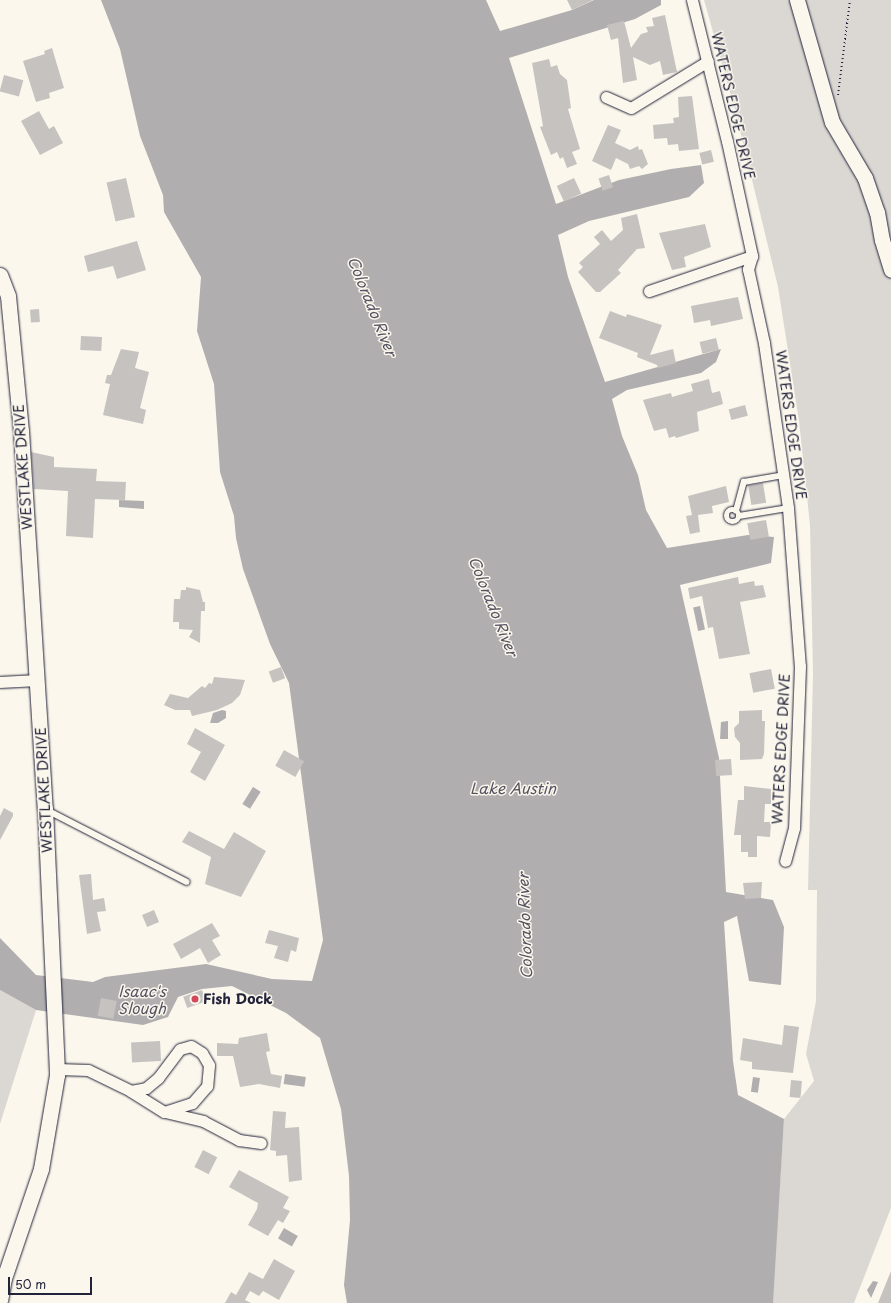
<!DOCTYPE html>
<style>
body{margin:0}
#map{position:relative;width:891px;height:1303px;overflow:hidden;background:#fbf7ec;font-family:"Playpen Sans",sans-serif}
div>[style]{position:absolute}
[style*='--x']{left:calc(var(--x)*1px);top:calc(var(--y)*1px);width:calc(var(--w)*1px);rotate:calc(var(--a)*1deg)}
.green>*{inset:0;background:#dbd8d3}
.water>*{inset:0;background:#b1aeb0;transform-origin:0 0}
.building>*{inset:0;background:#c6c2c0;transform-origin:0 0}
.path>*{height:2px;margin-top:-1px;transform-origin:0;background:repeating-linear-gradient(90deg,#22223b 0 1px,transparent 0 4px)}
.roads{filter:drop-shadow(0 0 1px #22223b) drop-shadow(0 0 1px #22223b)}
.lane>*{height:5.5px;margin:-2.75px;padding:0 2.75px;transform-origin:2.75px;border-radius:2.75px;background:#fbf7ec}
.lane>.ring{margin:-2.75px;padding:0;box-sizing:content-box;background:none;border:5.5px solid #fbf7ec;border-radius:50%}
.street>*{height:11px;margin:-5.5px;padding:0 5.5px;transform-origin:5.5px;border-radius:5.5px;background:#fbf7ec}
.secondary>*{height:15px;margin:-7.5px;padding:0 7.5px;transform-origin:7.5px;border-radius:7.5px;background:#fbf7ec}
.dots>*{width:11px;height:11px;translate:-50% -50%;box-sizing:border-box;border:2px solid #fbf7ec;border-radius:50%}
span{translate:-50% -50%;white-space:nowrap;text-align:center;line-height:1.15;-webkit-text-stroke:3px #fbf7ec;paint-order:stroke}
.street-label{font-size:14px;color:#22223b}
.poi-label{font-size:14px;color:#22223b;font-weight:700}
.left{translate:0 -50%;text-align:left}
.water-label{font-size:15px;color:#545364;font-style:italic}
.scale{position:absolute;left:8px;top:1277px;width:84px;height:18px;box-sizing:border-box;border:2px solid #22223b;border-top:0;padding-left:5px;font-size:12px;line-height:14px;white-space:nowrap;color:#22223b;-webkit-text-stroke:3px #fbf7ec;paint-order:stroke}
</style>
<div id="map">
<div class="green">
<div style="clip-path:polygon(704px 0,891px 0,891px 1208px,854px 1303px,772px 1303px,784px 1119px,814px 1081px,806px 1054px,816px 1001px,817px 890px,808px 890px,813px 674px,810px 525px,799px 421px,778px 287px,735px 110px)"></div>
<div style="clip-path:polygon(0 990px,36px 1010px,0 1124px)"></div>
</div>
<div class="water">
<div style="clip-path:polygon(101px 0,486px 0,500px 31px,572px 10px,594px 0,661px 0,661px 5px,635px 19px,509px 58px,556px 204px,619px 180px,671px 169px,701px 165px,704px 183px,689px 197px,589px 221px,558px 235px,568px 277px,605px 382px,721px 349px,716px 362px,701px 373px,627px 390px,612px 399px,622px 436px,638px 475px,646px 510px,667px 548px,748px 535px,774px 537px,771px 563px,680px 585px,719px 758px,726px 892px,773px 900px,784px 927px,781px 985px,749px 981px,737px 916px,724px 922px,733px 1061px,738px 1095px,784px 1119px,773px 1303px,347px 1303px,344px 1285px,350px 1220px,349px 1176px,341px 1109px,320px 1038px,286px 1013px,232px 986px,202px 989px,178px 997px,168px 1017px,143px 1025px,36px 1010px,0 990px,0 938px,36px 975px,93px 982px,105px 977px,206px 964px,272px 979px,312px 981px,323px 940px,289px 683px,270px 644px,243px 569px,236px 538px,234px 516px,220px 472px,214px 384px,197px 331px,201px 277px,164px 212px,163px 195px,140px 136px,120px 49px)"></div>
<div style="clip-path:polygon(119px 500px,144px 501px,144px 509px,119px 507px)"></div>
<div style="left:700px;top:606px;width:24px;height:7px;rotate:78deg"></div>
<div style="clip-path:polygon(222px 710px,226px 711px,226px 718px,218px 723px,210px 723px,213px 713px)"></div>
<div style="clip-path:polygon(728px 721px,728px 739px,720px 739px,721px 722px)"></div>
<div style="left:253px;top:787px;width:9px;height:20px;rotate:32deg"></div>
<div style="left:285px;top:1074px;width:21px;height:10px;rotate:8deg"></div>
<div style="left:753px;top:1077px;width:7px;height:15px;rotate:8deg"></div>
<div style="left:284px;top:1228px;width:16px;height:12px;rotate:30deg"></div>
<div style="clip-path:polygon(873px 1281px,878px 1282px,871px 1298px,867px 1290px)"></div>
</div>
<div class="building">
<div style="clip-path:polygon(567px 0,593px 0,572px 10px)"></div>
<div style="clip-path:polygon(665px 15px,677px 72px,663px 75px,660px 61px,650px 65px,633px 57px,637px 80px,623px 83px,618px 38px,611px 40px,607px 25px,624px 21px,631px 48px,641px 34px,648px 32px,646px 27px,654px 26px,652px 18px)"></div>
<div style="clip-path:polygon(52px 48px,64px 88px,49px 93px,50px 98px,36px 102px,23px 61px,45px 54px,44px 51px)"></div>
<div style="clip-path:polygon(549px 59px,551px 67px,557px 65px,560px 74px,567px 80px,571px 108px,568px 109px,580px 149px,572px 152px,577px 164px,567px 168px,563px 157px,560px 159px,557px 152px,551px 155px,540px 127px,543px 126px,532px 63px)"></div>
<div style="left:4px;top:75px;width:20px;height:17px;rotate:15deg"></div>
<div style="clip-path:polygon(692px 96px,699px 149px,679px 151px,678px 144px,668px 145px,667px 138px,654px 139px,653px 125px,674px 123px,673px 118px,679px 117px,678px 97px)"></div>
<div style="clip-path:polygon(39px 111px,49px 129px,54px 126px,63px 143px,40px 155px,21px 121px)"></div>
<div style="clip-path:polygon(608px 125px,621px 130px,615px 143px,630px 150px,638px 146px,639px 150px,642px 149px,648px 164px,642px 169px,639px 166px,630px 169px,628px 164px,616px 158px,611px 170px,592px 161px)"></div>
<div style="left:711px;top:150px;width:12px;height:12px;rotate:76deg"></div>
<div style="left:609px;top:175px;width:13px;height:11px;rotate:72deg"></div>
<div style="left:126px;top:178px;width:40px;height:20px;rotate:77deg"></div>
<div style="left:574px;top:178px;width:17px;height:19px;rotate:65deg"></div>
<div style="clip-path:polygon(637px 214px,645px 248px,637px 249px,618px 270px,621px 273px,600px 292px,596px 292px,578px 272px,583px 267px,579px 263px,600px 244px,594px 237px,602px 230px,611px 241px,623px 230px,621px 218px)"></div>
<div style="clip-path:polygon(705px 224px,711px 247px,684px 257px,686px 267px,672px 270px,659px 233px)"></div>
<div style="clip-path:polygon(137px 241px,146px 270px,117px 279px,113px 266px,88px 272px,84px 256px)"></div>
<div style="clip-path:polygon(738px 297px,743px 319px,711px 326px,710px 320px,694px 323px,691px 306px)"></div>
<div style="left:39px;top:309px;width:13px;height:9px;rotate:86deg"></div>
<div style="clip-path:polygon(610px 311px,626px 317px,627px 314px,662px 325px,650px 355px,673px 349px,676px 363px,658px 368px,657px 365px,637px 357px,638px 353px,599px 338px)"></div>
<div style="left:81px;top:336px;width:21px;height:14px;rotate:3deg"></div>
<div style="left:716px;top:338px;width:12px;height:17px;rotate:76deg"></div>
<div style="clip-path:polygon(121px 349px,139px 352px,135px 368px,149px 372px,140px 408px,146px 410px,143px 424px,103px 415px,110px 384px,105px 383px,107px 375px,111px 375px)"></div>
<div style="clip-path:polygon(709px 379px,712px 393px,720px 391px,723px 404px,697px 412px,699px 431px,676px 438px,675px 436px,669px 438px,666px 428px,654px 431px,643px 400px,671px 393px,672px 397px,693px 391px,691px 384px)"></div>
<div style="left:745px;top:405px;width:11px;height:17px;rotate:75deg"></div>
<div style="clip-path:polygon(31px 452px,54px 457px,54px 467px,97px 469px,96px 481px,126px 482px,125px 500px,95px 499px,93px 538px,66px 536px,68px 491px,34px 489px)"></div>
<div style="left:763px;top:483px;width:20px;height:15px;rotate:81deg"></div>
<div style="clip-path:polygon(726px 486px,729px 502px,712px 506px,713px 513px,698px 515px,700px 532px,690px 534px,686px 516px,692px 515px,688px 496px)"></div>
<div style="left:766px;top:520px;width:17px;height:19px;rotate:80deg"></div>
<div style="clip-path:polygon(738px 577px,739px 584px,754px 581px,755px 586px,763px 585px,766px 597px,740px 602px,750px 654px,719px 659px,713px 627px,708px 628px,702px 596px,690px 599px,688px 588px)"></div>
<div style="clip-path:polygon(186px 587px,200px 590px,203px 602px,205px 602px,205px 611px,201px 611px,200px 643px,189px 637px,193px 630px,179px 629px,179px 622px,173px 622px,174px 599px,180px 599px,181px 590px,186px 590px)"></div>
<div style="left:281px;top:667px;width:12px;height:13px;rotate:70deg"></div>
<div style="left:771px;top:669px;width:20px;height:22px;rotate:79deg"></div>
<div style="clip-path:polygon(214px 677px,245px 680px,240px 695px,232px 703px,217px 710px,192px 716px,190px 710px,175px 710px,164px 705px,170px 694px,188px 698px,202px 686px,205px 688px,209px 683px,212px 684px)"></div>
<div style="clip-path:polygon(762px 710px,762px 721px,765px 721px,764px 754px,762px 759px,740px 760px,740px 743px,735px 737px,734px 728px,739px 723px,739px 711px)"></div>
<div style="clip-path:polygon(195px 728px,225px 745px,205px 781px,190px 772px,201px 752px,187px 744px)"></div>
<div style="left:284px;top:750px;width:23px;height:18px;rotate:29deg"></div>
<div style="left:731px;top:759px;width:16px;height:16px;rotate:86deg"></div>
<div style="clip-path:polygon(744px 786px,771px 789px,771px 804px,765px 804px,764px 822px,771px 822px,770px 837px,757px 836px,757px 857px,748px 857px,748px 852px,741px 852px,741px 835px,734px 835px,738px 800px,744px 800px)"></div>
<div style="clip-path:polygon(4px 808px,13px 813px,13px 816px,0 840px,0 816px)"></div>
<div style="clip-path:polygon(189px 831px,224px 849px,234px 832px,266px 851px,241px 897px,205px 884px,211px 857px,182px 842px)"></div>
<div style="clip-path:polygon(91px 874px,93px 900px,104px 898px,106px 911px,97px 912px,101px 931px,87px 934px,79px 875px)"></div>
<div style="clip-path:polygon(762px 882px,761px 898px,745px 899px,743px 883px)"></div>
<div style="left:154px;top:910px;width:13px;height:13px;rotate:67deg"></div>
<div style="clip-path:polygon(212px 923px,220px 936px,212px 940px,221px 955px,208px 963px,200px 948px,181px 959px,173px 944px)"></div>
<div style="clip-path:polygon(269px 930px,299px 938px,296px 952px,291px 950px,288px 962px,274px 958px,278px 946px,265px 943px)"></div>
<div style="left:202px;top:990px;width:12px;height:20px;rotate:70deg"></div>
<div style="left:101px;top:998px;width:16px;height:18px;rotate:11deg"></div>
<div style="clip-path:polygon(784px 1025px,799px 1027px,793px 1073px,752px 1069px,752px 1062px,740px 1060px,743px 1038px,782px 1045px)"></div>
<div style="clip-path:polygon(267px 1033px,270px 1051px,266px 1052px,271px 1074px,282px 1076px,280px 1088px,259px 1084px,240px 1087px,233px 1056px,217px 1056px,217px 1043px,238px 1044px,239px 1038px)"></div>
<div style="left:160px;top:1041px;width:20px;height:29px;rotate:87deg"></div>
<div style="left:791px;top:1080px;width:11px;height:17px;rotate:5deg"></div>
<div style="clip-path:polygon(273px 1111px,286px 1112px,285px 1128px,299px 1127px,302px 1180px,289px 1182px,287px 1155px,276px 1156px,276px 1151px,270px 1150px)"></div>
<div style="left:203px;top:1150px;width:16px;height:19px;rotate:27deg"></div>
<div style="clip-path:polygon(239px 1170px,289px 1197px,283px 1208px,290px 1211px,283px 1223px,278px 1220px,268px 1236px,248px 1225px,257px 1209px,258px 1203px,229px 1187px)"></div>
<div style="clip-path:polygon(274px 1259px,295px 1271px,279px 1300px,263px 1291px,259px 1296px,250px 1291px,245px 1300px,251px 1303px,225px 1303px,231px 1292px,236px 1295px,249px 1272px,263px 1279px)"></div>
<div style="clip-path:polygon(891px 1271px,891px 1303px,878px 1303px)"></div>
</div>
<div class="path">
<div style="--x:838;--y:95;--w:96;--a:-82.8"></div>
</div>
<div class="roads">
<div class="lane">
<div class="ring" style="left:727px;top:510px;width:6.5px;height:6.5px"></div>
<div style="--x:736;--y:511;--w:30;--a:-75"></div>
<div style="--x:744;--y:482;--w:41;--a:-9.9"></div>
<div style="--x:739;--y:516;--w:50;--a:-9.3"></div>
<div style="--x:47;--y:810;--w:157;--a:27.2"></div>
</div>
<div class="street">
<div style="--x:692;--y:0;--w:145;--a:76.1"></div>
<div style="--x:727;--y:141;--w:118;--a:77.7"></div>
<div style="--x:752;--y:256;--w:14;--a:107"></div>
<div style="--x:748;--y:269;--w:76;--a:77.8"></div>
<div style="--x:764;--y:343;--w:167;--a:81.7"></div>
<div style="--x:788;--y:508;--w:158;--a:85.7"></div>
<div style="--x:800;--y:666;--w:162;--a:92.1"></div>
<div style="--x:794;--y:828;--w:34;--a:105"></div>
<div style="--x:606;--y:97;--w:27;--a:24"></div>
<div style="--x:631;--y:108;--w:90;--a:-31.4"></div>
<div style="--x:649;--y:291;--w:109;--a:-18.8"></div>
<div style="--x:0;--y:682;--w:37;--a:-3"></div>
<div style="--x:57;--y:1069;--w:31;--a:2"></div>
<div style="--x:88;--y:1070;--w:48;--a:26"></div>
<div style="--x:131;--y:1091;--w:15;--a:-11"></div>
<div style="--x:146;--y:1088;--w:16;--a:-40"></div>
<div style="--x:158;--y:1078;--w:36;--a:-53"></div>
<div style="--x:180;--y:1049;--w:11;--a:-15"></div>
<div style="--x:191;--y:1046;--w:13;--a:32"></div>
<div style="--x:202;--y:1053;--w:14;--a:60"></div>
<div style="--x:209;--y:1065;--w:21;--a:95"></div>
<div style="--x:207;--y:1086;--w:23;--a:131"></div>
<div style="--x:192;--y:1103;--w:29;--a:162"></div>
<div style="--x:164;--y:1112;--w:39;--a:-148"></div>
<div style="--x:165;--y:1112;--w:39;--a:13"></div>
<div style="--x:203;--y:1121;--w:41;--a:27.8"></div>
<div style="--x:239;--y:1140;--w:22;--a:8"></div>
</div>
<div class="secondary">
<div style="--x:797;--y:0;--w:127;--a:74"></div>
<div style="--x:832;--y:122;--w:65;--a:59.5"></div>
<div style="--x:865;--y:178;--w:36;--a:71"></div>
<div style="--x:877;--y:212;--w:28;--a:80"></div>
<div style="--x:882;--y:240;--w:31;--a:73"></div>
<div style="--x:0;--y:275;--w:22;--a:69"></div>
<div style="--x:8;--y:296;--w:136;--a:84.5"></div>
<div style="--x:21;--y:431;--w:378;--a:86.4"></div>
<div style="--x:45;--y:808;--w:267;--a:87.4"></div>
<div style="--x:57;--y:1075;--w:95;--a:99.7"></div>
<div style="--x:41;--y:1169;--w:115;--a:108.7"></div>
<div style="--x:4;--y:1278;--w:22;--a:100"></div>
</div>
</div>
<div class="dots">
<div style="left:195px;top:999px;background:#d1495b"></div>
</div>
<div class="street-label">
<span style="left:733px;top:106px;rotate:77deg">WATERS EDGE DRIVE</span>
<span style="left:791px;top:425px;rotate:82deg">WATERS EDGE DRIVE</span>
<span style="left:23px;top:467px;rotate:-94deg">WESTLAKE DRIVE</span>
<span style="left:781px;top:749px;rotate:-87deg">WATERS EDGE DRIVE</span>
<span style="left:44px;top:790px;rotate:-93deg">WESTLAKE DRIVE</span>
</div>
<div class="poi-label">
<span class="left" style="left:203px;top:999px">Fish Dock</span>
</div>
<div class="water-label">
<span style="left:373px;top:306px;rotate:68deg">Colorado River</span>
<span style="left:494px;top:606px;rotate:68deg">Colorado River</span>
<span style="left:513px;top:788px">Lake Austin</span>
<span style="left:524px;top:926px;rotate:-92deg">Colorado River</span>
<span style="left:142px;top:999px">Isaac's<br>Slough</span>
</div>
<div class="scale">50 m</div>
</div>
